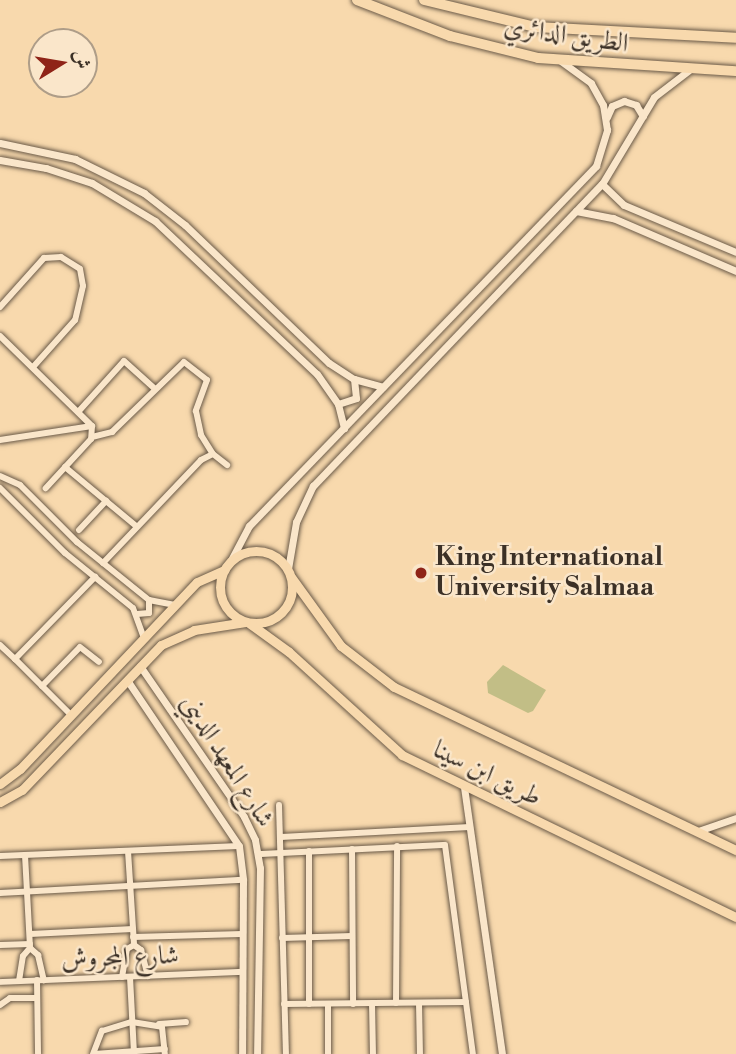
<!DOCTYPE html>
<meta charset="utf-8">
<style>
body{margin:0}
#map{position:relative;width:736px;height:1054px;overflow:hidden;background:#f8d9ad;font-family:"Libre Bodoni",Amiri,serif}
div>[style]{position:absolute}
[style*='--x']{left:calc(var(--x)*1px);top:calc(var(--y)*1px);width:calc(var(--w)*1px);rotate:calc(var(--a)*1deg)}
.green>*{inset:0;background:#c2be86}
.roads{filter:drop-shadow(0 0 2px #6a5a48) drop-shadow(0 0 2px #6a5a48)}
.minor>*{height:6px;margin:-3px;padding:0 3px;transform-origin:3px;border-radius:3px;background:#fae6ca}
.tertiary>*{height:7px;margin:-3.5px;padding:0 3.5px;transform-origin:3.5px;border-radius:3.5px;background:#fae6ca}
.primary>*{height:9px;margin:-4.5px;padding:0 4.5px;transform-origin:4.5px;border-radius:4.5px;background:#f8d9ad}
.primary>.ring{margin:-4.5px;padding:0;box-sizing:content-box;background:none;border:9px solid #f8d9ad;border-radius:50%}
.trunk>*{height:10px;margin:-5px;padding:0 5px;transform-origin:5px;border-radius:5px;background:#f8d9ad}
.dots>*{width:19px;height:19px;translate:-50% -50%;box-sizing:border-box;border:4px solid #fae6ca;border-radius:50%}
span{translate:-50% -50%;white-space:nowrap;text-align:center;line-height:1.15;-webkit-text-stroke:5px #fae6ca;paint-order:stroke}
.street-label{font-size:26px;color:#3b3026}
.poi-label{font-size:26px;color:#3b3026;font-weight:700}
.left{translate:0 -50%;text-align:left}
.north{position:absolute;left:28px;top:28px;width:70px;height:70px;box-sizing:border-box;background:#fae6ca;border:2px solid #ae9d88;border-radius:50%;rotate:79deg;font-size:19px;font-weight:700;line-height:28px;text-align:center;color:#3b3026}
.north::after{content:'';display:block;margin:auto;width:24px;height:32px;background:#8f2418;clip-path:polygon(50% 0,100% 100%,50% 72%,0 100%)}
</style>
<div id="map">
<div class="green">
<div style="clip-path:polygon(503px 665px,546px 690px,533px 711px,528px 713px,488px 693px,487px 682px)"></div>
</div>
<div class="roads">
<div class="minor">
<div style="--x:0;--y:307;--w:66;--a:-48.1"></div>
<div style="--x:44;--y:258;--w:17;--a:-3"></div>
<div style="--x:61;--y:257;--w:22;--a:32"></div>
<div style="--x:80;--y:269;--w:17;--a:80"></div>
<div style="--x:83;--y:286;--w:35;--a:103"></div>
<div style="--x:75;--y:320;--w:62;--a:131.7"></div>
<div style="--x:0;--y:336;--w:129;--a:44.4"></div>
<div style="--x:92;--y:426;--w:13;--a:94"></div>
<div style="--x:91;--y:439;--w:67;--a:132.6"></div>
<div style="--x:79;--y:411;--w:67;--a:-48"></div>
<div style="--x:124;--y:361;--w:40;--a:42"></div>
<div style="--x:92;--y:437;--w:21;--a:-14"></div>
<div style="--x:112;--y:432;--w:100;--a:-44.2"></div>
<div style="--x:184;--y:362;--w:29;--a:38"></div>
<div style="--x:207;--y:380;--w:33;--a:110"></div>
<div style="--x:196;--y:411;--w:25;--a:78"></div>
<div style="--x:201;--y:435;--w:22;--a:58"></div>
<div style="--x:0;--y:440;--w:93;--a:-8.7"></div>
<div style="--x:65;--y:467;--w:92;--a:39.7"></div>
<div style="--x:0;--y:476;--w:22;--a:24"></div>
<div style="--x:20;--y:485;--w:81;--a:45"></div>
<div style="--x:77;--y:542;--w:92;--a:38.9"></div>
<div style="--x:149;--y:600;--w:25;--a:11"></div>
<div style="--x:0;--y:488;--w:92;--a:45"></div>
<div style="--x:65;--y:553;--w:87;--a:39"></div>
<div style="--x:133;--y:608;--w:33;--a:70"></div>
<div style="--x:79;--y:530;--w:40;--a:-47"></div>
<div style="--x:103;--y:563;--w:142;--a:-46.4"></div>
<div style="--x:201;--y:460;--w:13;--a:-27"></div>
<div style="--x:213;--y:454;--w:18;--a:38"></div>
<div style="--x:137;--y:614;--w:12;--a:-5"></div>
<div style="--x:149;--y:613;--w:13;--a:-90"></div>
<div style="--x:0;--y:645;--w:21;--a:43"></div>
<div style="--x:42;--y:686;--w:54;--a:-45.7"></div>
<div style="--x:80;--y:647;--w:24;--a:38"></div>
<div style="--x:71;--y:715;--w:79;--a:-135"></div>
<div style="--x:15;--y:659;--w:115;--a:-45.7"></div>
<div style="--x:279;--y:805;--w:249;--a:88.4"></div>
<div style="--x:281;--y:837;--w:189;--a:-3"></div>
<div style="--x:352;--y:849;--w:155;--a:89.6"></div>
<div style="--x:128;--y:851;--w:94;--a:86.3"></div>
<div style="--x:134;--y:945;--w:9;--a:36"></div>
<div style="--x:141;--y:950;--w:27;--a:75"></div>
<div style="--x:259;--y:854;--w:186;--a:-2.8"></div>
<div style="--x:445;--y:845;--w:211;--a:82.4"></div>
<div style="--x:25;--y:855;--w:93;--a:86.9"></div>
<div style="--x:30;--y:948;--w:11;--a:41"></div>
<div style="--x:38;--y:955;--w:26;--a:77"></div>
<div style="--x:0;--y:856;--w:239;--a:-2.4"></div>
<div style="--x:0;--y:893;--w:243;--a:-3.1"></div>
<div style="--x:30;--y:934;--w:103;--a:-2.8"></div>
<div style="--x:133;--y:937;--w:109;--a:-1.6"></div>
<div style="--x:282;--y:938;--w:70;--a:-1.6"></div>
<div style="--x:0;--y:945;--w:30;--a:-2"></div>
<div style="--x:122;--y:977;--w:28;--a:-80"></div>
<div style="--x:127;--y:949;--w:8;--a:-30"></div>
<div style="--x:130;--y:977;--w:77;--a:87"></div>
<div style="--x:37;--y:980;--w:74;--a:89.2"></div>
<div style="--x:19;--y:981;--w:25;--a:-81"></div>
<div style="--x:23;--y:956;--w:11;--a:-49"></div>
<div style="--x:0;--y:982;--w:241;--a:-2.4"></div>
<div style="--x:372;--y:1003;--w:51;--a:88.9"></div>
<div style="--x:396;--y:1003;--w:157;--a:-89.6"></div>
<div style="--x:419;--y:1003;--w:51;--a:88.9"></div>
<div style="--x:284;--y:1004;--w:182;--a:-0.6"></div>
<div style="--x:309;--y:1004;--w:153;--a:-90"></div>
<div style="--x:328;--y:1004;--w:50;--a:90"></div>
<div style="--x:0;--y:1005;--w:12;--a:-35"></div>
<div style="--x:10;--y:998;--w:27;--a:0"></div>
<div style="--x:159;--y:1024;--w:27;--a:-4"></div>
<div style="--x:93;--y:1054;--w:25;--a:-69"></div>
<div style="--x:102;--y:1031;--w:31;--a:-17"></div>
<div style="--x:132;--y:1022;--w:30;--a:9"></div>
<div style="--x:162;--y:1027;--w:27;--a:84"></div>
<div style="--x:94;--y:1054;--w:71;--a:-4"></div>
</div>
<div class="tertiary">
<div style="--x:607;--y:117;--w:12;--a:-66"></div>
<div style="--x:612;--y:106;--w:13;--a:-23"></div>
<div style="--x:624;--y:101;--w:13;--a:18"></div>
<div style="--x:636;--y:105;--w:13;--a:58"></div>
<div style="--x:0;--y:143;--w:77;--a:12"></div>
<div style="--x:75;--y:159;--w:77;--a:26.2"></div>
<div style="--x:144;--y:193;--w:52;--a:38"></div>
<div style="--x:185;--y:225;--w:199;--a:43.8"></div>
<div style="--x:329;--y:363;--w:30;--a:33"></div>
<div style="--x:354;--y:379;--w:30;--a:15"></div>
<div style="--x:0;--y:160;--w:47;--a:9.9"></div>
<div style="--x:46;--y:168;--w:48;--a:18.1"></div>
<div style="--x:92;--y:183;--w:74;--a:31.1"></div>
<div style="--x:155;--y:221;--w:223;--a:43.4"></div>
<div style="--x:317;--y:374;--w:37;--a:55"></div>
<div style="--x:338;--y:404;--w:25;--a:76"></div>
<div style="--x:602;--y:184;--w:30;--a:44"></div>
<div style="--x:624;--y:205;--w:121;--a:22.8"></div>
<div style="--x:576;--y:211;--w:38;--a:11"></div>
<div style="--x:613;--y:218;--w:134;--a:23.3"></div>
<div style="--x:338;--y:404;--w:19;--a:-18"></div>
<div style="--x:356;--y:398;--w:19;--a:-96"></div>
<div style="--x:230;--y:562;--w:41;--a:-62.2"></div>
<div style="--x:249;--y:526;--w:500;--a:-46.05"></div>
<div style="--x:596;--y:166;--w:38;--a:-73"></div>
<div style="--x:607;--y:130;--w:25;--a:-99"></div>
<div style="--x:603;--y:105;--w:25;--a:-119"></div>
<div style="--x:591;--y:83;--w:37;--a:-144"></div>
<div style="--x:288;--y:569;--w:48;--a:-80.3"></div>
<div style="--x:296;--y:522;--w:40;--a:-65"></div>
<div style="--x:313;--y:486;--w:418;--a:-46.3"></div>
<div style="--x:602;--y:184;--w:101;--a:-59.1"></div>
<div style="--x:654;--y:97;--w:44;--a:-37.6"></div>
<div style="--x:140;--y:666;--w:183;--a:55.4"></div>
<div style="--x:244;--y:817;--w:25;--a:64"></div>
<div style="--x:255;--y:840;--w:28;--a:80"></div>
<div style="--x:260;--y:868;--w:186;--a:90.9"></div>
<div style="--x:127;--y:680;--w:200;--a:56"></div>
<div style="--x:239;--y:846;--w:34;--a:83"></div>
<div style="--x:243;--y:880;--w:174;--a:90.3"></div>
<div style="--x:464;--y:787;--w:270;--a:81.9"></div>
<div style="--x:698;--y:831;--w:40;--a:-18.9"></div>
</div>
<div class="primary">
<div class="ring" style="left:220px;top:551px;width:63px;height:63px"></div>
<div style="--x:291;--y:577;--w:85;--a:54.1"></div>
<div style="--x:341;--y:646;--w:67;--a:37.7"></div>
<div style="--x:394;--y:687;--w:379;--a:25.5"></div>
<div style="--x:249;--y:623;--w:49;--a:35.9"></div>
<div style="--x:289;--y:652;--w:153;--a:42.3"></div>
<div style="--x:402;--y:755;--w:371;--a:25.9"></div>
<div style="--x:0;--y:784;--w:25;--a:-37"></div>
<div style="--x:20;--y:769;--w:257;--a:-46.6"></div>
<div style="--x:197;--y:582;--w:30;--a:-24"></div>
<div style="--x:0;--y:802;--w:25;--a:-29"></div>
<div style="--x:22;--y:790;--w:201;--a:-46.2"></div>
<div style="--x:161;--y:645;--w:36;--a:-24"></div>
<div style="--x:194;--y:630;--w:52;--a:-8.9"></div>
</div>
<div class="trunk">
<div style="--x:357;--y:0;--w:100;--a:21.2"></div>
<div style="--x:450;--y:36;--w:91;--a:14"></div>
<div style="--x:538;--y:58;--w:198;--a:3.8"></div>
<div style="--x:424;--y:0;--w:115;--a:13.6"></div>
<div style="--x:536;--y:27;--w:200;--a:3.1"></div>
</div>
</div>
<div class="dots">
<div style="left:421px;top:573px;background:#8f2418"></div>
</div>
<div class="street-label">
<span style="left:566px;top:36px;rotate:8deg">الطريق الدائري</span>
<span style="left:227px;top:761px;rotate:58deg">شارع المعهد الديني</span>
<span style="left:487px;top:774px;rotate:26deg">طريق ابن سينا</span>
<span style="left:120px;top:958px;rotate:-2deg">شارع المجروش</span>
</div>
<div class="poi-label">
<span class="left" style="left:435px;top:573px">King International<br>University Salmaa</span>
</div>
<div class="north">ش</div>
</div>
